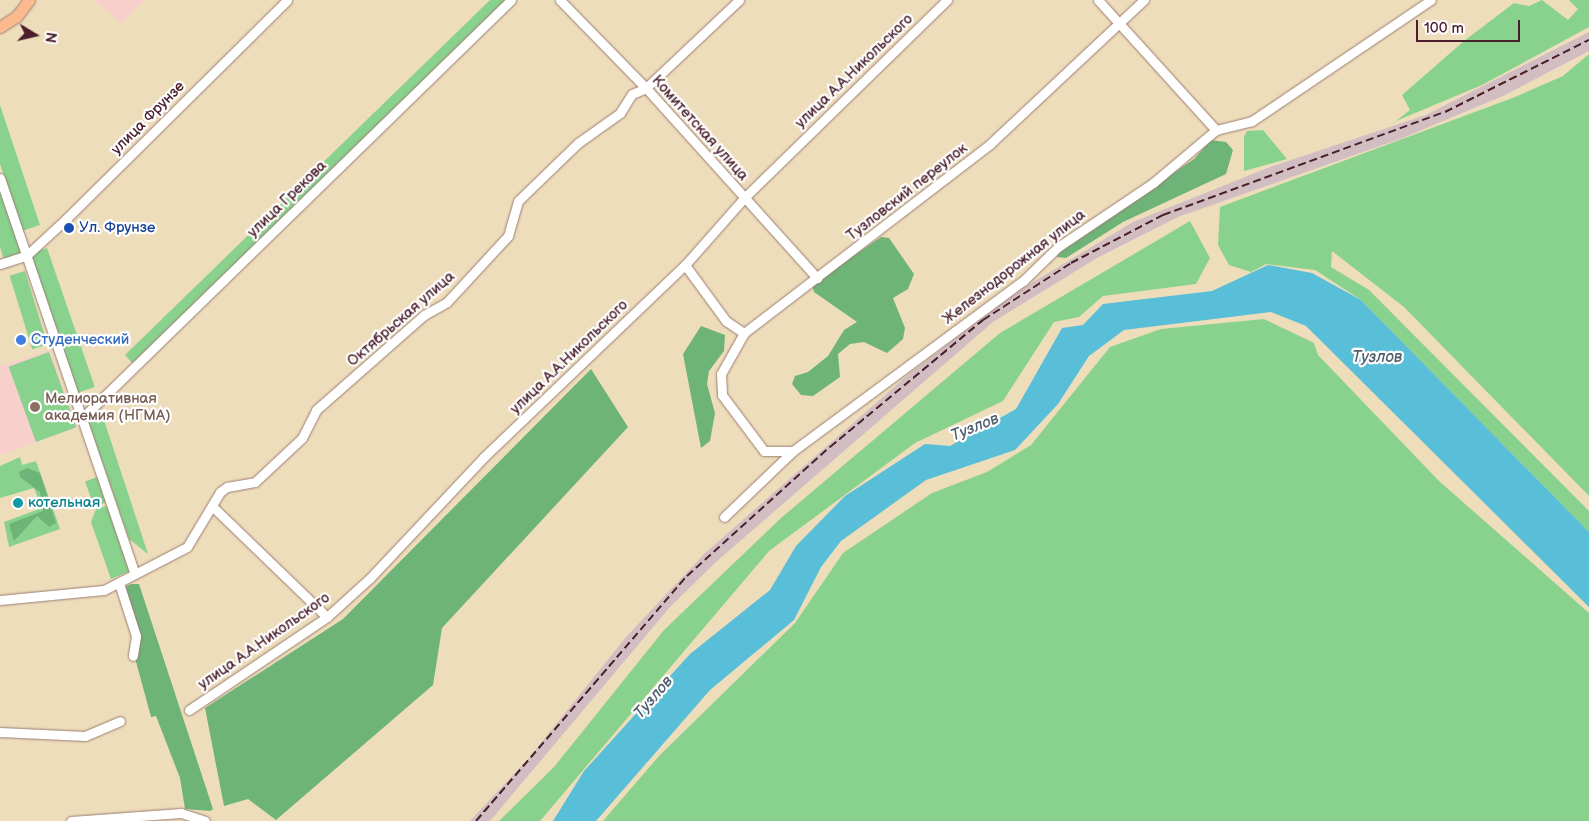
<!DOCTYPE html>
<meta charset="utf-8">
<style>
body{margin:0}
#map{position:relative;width:1589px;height:821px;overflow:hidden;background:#edb;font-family:"Balsamiq Sans",sans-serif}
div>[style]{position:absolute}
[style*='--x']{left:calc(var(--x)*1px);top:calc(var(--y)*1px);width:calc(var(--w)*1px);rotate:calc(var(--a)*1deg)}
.built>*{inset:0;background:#f7d0cb}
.industrial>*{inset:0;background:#d2bec2}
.green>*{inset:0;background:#89d28d;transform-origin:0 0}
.forest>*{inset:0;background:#6eb478}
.water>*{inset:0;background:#59bed7}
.roads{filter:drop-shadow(0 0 1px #9c7e73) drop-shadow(0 0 1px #9c7e73)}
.minor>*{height:9px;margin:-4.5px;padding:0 4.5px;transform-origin:4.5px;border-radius:4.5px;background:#fff}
.major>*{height:11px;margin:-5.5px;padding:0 5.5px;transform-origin:5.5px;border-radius:5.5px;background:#fbba8d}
.rail>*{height:2px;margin-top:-1px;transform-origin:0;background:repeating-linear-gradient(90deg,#4a1f2b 0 8px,transparent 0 12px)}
.dots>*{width:14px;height:14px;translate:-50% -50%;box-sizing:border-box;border:2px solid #fff;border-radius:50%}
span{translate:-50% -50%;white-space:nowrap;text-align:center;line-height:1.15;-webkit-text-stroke:4.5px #fff;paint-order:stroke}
.street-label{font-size:15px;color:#4a1f2b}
.transit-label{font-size:15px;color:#164399}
.left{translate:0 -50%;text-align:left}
.shop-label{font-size:15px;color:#366cbe}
.education-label{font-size:15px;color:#785e54}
.culture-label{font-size:15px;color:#0d838f}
.water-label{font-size:16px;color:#505f70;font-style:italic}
.north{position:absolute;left:10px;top:10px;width:50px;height:50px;-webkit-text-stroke:4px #fff;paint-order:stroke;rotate:99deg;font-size:14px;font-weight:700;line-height:20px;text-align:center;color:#4a1f2b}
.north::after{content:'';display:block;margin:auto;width:18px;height:22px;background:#4a1f2b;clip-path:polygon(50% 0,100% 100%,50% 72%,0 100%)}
.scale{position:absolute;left:1416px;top:20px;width:104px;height:22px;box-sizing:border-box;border:2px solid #4a1f2b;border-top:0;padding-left:6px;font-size:15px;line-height:18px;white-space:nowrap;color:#4a1f2b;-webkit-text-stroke:4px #fff;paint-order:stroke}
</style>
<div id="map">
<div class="built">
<div style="clip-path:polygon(94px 0,144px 0,122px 23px)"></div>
<div style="clip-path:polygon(50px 350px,77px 428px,0 455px,0 366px)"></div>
</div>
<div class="industrial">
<div style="clip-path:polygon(1589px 32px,1589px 51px,1503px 96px,1400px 139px,1178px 217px,1097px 258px,993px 322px,717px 561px,670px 607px,490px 821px,470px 821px,528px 759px,626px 637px,705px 553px,909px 374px,1015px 293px,1133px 222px,1270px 167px,1426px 115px)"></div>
</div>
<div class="green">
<div style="clip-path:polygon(490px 0,505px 0,133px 364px,125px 355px)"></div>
<div style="clip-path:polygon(1542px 0,1568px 20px,1578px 9px,1569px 0,1589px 0,1589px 27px,1482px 85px,1396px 121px,1410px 110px,1402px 95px,1464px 41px,1514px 3px,1529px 6px)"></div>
<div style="clip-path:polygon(1589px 54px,1589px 496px,1404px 307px,1332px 251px,1331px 267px,1369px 290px,1589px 511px,1589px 532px,1361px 300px,1315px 270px,1266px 264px,1251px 272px,1229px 265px,1218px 245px,1220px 207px,1515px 97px,1563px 76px)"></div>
<div style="clip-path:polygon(0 105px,40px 225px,22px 231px,0 164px)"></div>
<div style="clip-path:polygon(1263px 130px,1287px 159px,1244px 171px,1244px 137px,1247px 131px)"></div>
<div style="clip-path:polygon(0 188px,23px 253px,4px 260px,0 247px)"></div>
<div style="clip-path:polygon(1190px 221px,1210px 258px,1196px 284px,1103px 296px,1079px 317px,1054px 322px,1003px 401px,915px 443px,769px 551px,540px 821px,499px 821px,554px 767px,664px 630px,781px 518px,1000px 333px)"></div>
<div style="left:47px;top:248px;width:147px;height:18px;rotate:71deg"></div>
<div style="left:25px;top:271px;width:77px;height:16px;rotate:73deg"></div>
<div style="clip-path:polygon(1264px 319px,1314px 343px,1318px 355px,1439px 481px,1589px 613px,1589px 821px,603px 821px,659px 756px,795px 623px,843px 553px,932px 493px,987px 472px,1031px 445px,1110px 347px,1161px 329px)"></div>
<div style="left:49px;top:352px;width:80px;height:43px;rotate:70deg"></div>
<div style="clip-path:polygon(100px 408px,148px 554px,129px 539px,87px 418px)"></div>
<div style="clip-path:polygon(20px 457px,22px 465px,36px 461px,60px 529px,9px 547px,4px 522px,42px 508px,34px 488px,0 498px,0 466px)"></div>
<div style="left:100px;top:476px;width:27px;height:16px;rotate:70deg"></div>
<div style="clip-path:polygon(110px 505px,132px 570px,111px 579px,91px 522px,96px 509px)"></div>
</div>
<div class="forest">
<div style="clip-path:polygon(1211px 140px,1226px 142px,1233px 150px,1226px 174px,1123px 222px,1066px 258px,1057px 257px,1059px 251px,1194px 159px)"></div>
<div style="clip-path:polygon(881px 237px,889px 238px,914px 274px,908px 289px,893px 298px,905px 328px,903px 339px,887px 353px,864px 342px,850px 344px,838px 354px,840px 377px,813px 396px,801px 395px,792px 384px,795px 376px,808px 372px,828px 356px,844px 330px,857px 322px,814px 292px,812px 285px)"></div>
<div style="clip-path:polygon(701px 326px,725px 335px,724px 351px,709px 371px,707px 384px,715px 413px,710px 441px,701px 448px,683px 354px)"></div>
<div style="clip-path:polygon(591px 369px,628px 427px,442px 628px,433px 685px,276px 820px,248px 799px,224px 806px,205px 708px,343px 619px)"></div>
<div style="clip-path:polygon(27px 468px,40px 473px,56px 523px,49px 527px,37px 516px,14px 541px,9px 524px,43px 511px,40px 492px,20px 477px,19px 472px)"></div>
<div style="clip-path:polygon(131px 584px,139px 584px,213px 809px,210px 811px,185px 809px,180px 778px,156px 716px,151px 717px,135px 658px,139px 636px,123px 588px)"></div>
</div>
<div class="water">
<div style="clip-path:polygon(1268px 265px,1312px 273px,1361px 300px,1589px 532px,1589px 607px,1306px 326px,1271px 312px,1124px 330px,1089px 356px,1058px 404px,1015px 450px,926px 480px,841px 541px,821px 567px,794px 620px,710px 690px,596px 821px,553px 821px,584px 771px,690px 654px,770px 590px,796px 546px,845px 496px,925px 444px,950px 446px,1016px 409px,1062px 328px,1083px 325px,1103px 304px,1212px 291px)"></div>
</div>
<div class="roads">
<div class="minor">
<div style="--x:560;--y:0;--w:123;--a:45.7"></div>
<div style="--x:646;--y:88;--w:256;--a:48"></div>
<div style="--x:1098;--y:0;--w:176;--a:47.8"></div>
<div style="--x:0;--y:178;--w:416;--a:71.2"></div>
<div style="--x:0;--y:264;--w:28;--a:-18"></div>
<div style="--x:27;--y:255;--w:53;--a:-42.7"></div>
<div style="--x:66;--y:219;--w:311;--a:-44.7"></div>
<div style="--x:685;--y:265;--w:69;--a:53.8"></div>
<div style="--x:726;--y:321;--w:22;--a:34"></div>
<div style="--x:744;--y:333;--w:310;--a:-37.5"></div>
<div style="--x:990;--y:144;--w:211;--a:-43.1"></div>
<div style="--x:744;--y:333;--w:47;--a:119.3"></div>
<div style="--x:721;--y:374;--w:21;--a:87"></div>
<div style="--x:722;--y:395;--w:70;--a:53.1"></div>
<div style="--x:764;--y:451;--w:29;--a:0"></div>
<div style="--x:82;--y:418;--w:599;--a:-44.26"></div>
<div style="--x:213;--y:507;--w:158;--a:44"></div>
<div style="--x:724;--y:517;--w:95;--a:-43.7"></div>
<div style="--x:793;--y:451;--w:286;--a:-36.5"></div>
<div style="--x:1023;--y:281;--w:49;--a:-44.2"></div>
<div style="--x:1058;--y:247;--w:115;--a:-34"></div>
<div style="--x:1153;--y:183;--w:82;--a:-40.1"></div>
<div style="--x:1216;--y:130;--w:37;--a:-14"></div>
<div style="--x:1252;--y:121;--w:216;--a:-34.1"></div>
<div style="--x:119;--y:583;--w:56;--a:72.2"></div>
<div style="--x:136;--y:636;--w:20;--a:99"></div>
<div style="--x:0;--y:600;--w:104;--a:-5.5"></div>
<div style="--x:104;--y:590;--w:93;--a:-27.4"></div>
<div style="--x:187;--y:547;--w:64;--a:-59"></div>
<div style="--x:220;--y:492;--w:9;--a:-36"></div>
<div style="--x:227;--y:487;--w:28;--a:-10"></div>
<div style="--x:255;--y:482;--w:64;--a:-43.1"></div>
<div style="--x:302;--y:438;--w:31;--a:-63"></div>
<div style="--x:316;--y:410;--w:144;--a:-41.3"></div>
<div style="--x:424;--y:315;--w:26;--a:-29"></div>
<div style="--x:447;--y:302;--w:90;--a:-47.3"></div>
<div style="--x:508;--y:236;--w:36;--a:-74"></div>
<div style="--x:518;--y:201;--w:83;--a:-44"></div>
<div style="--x:578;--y:143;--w:52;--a:-35.5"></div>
<div style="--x:620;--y:113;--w:22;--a:-58"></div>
<div style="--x:632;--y:94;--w:15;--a:-23"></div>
<div style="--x:646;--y:88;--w:128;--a:-43.4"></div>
<div style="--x:189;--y:710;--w:166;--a:-34"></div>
<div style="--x:327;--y:617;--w:58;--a:-42.2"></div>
<div style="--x:370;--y:578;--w:166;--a:-46.7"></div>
<div style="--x:484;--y:457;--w:278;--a:-43.7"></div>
<div style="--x:685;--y:265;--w:89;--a:-48.6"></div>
<div style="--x:744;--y:198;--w:284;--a:-44.3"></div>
<div style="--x:0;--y:732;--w:85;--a:2.7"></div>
<div style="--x:85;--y:736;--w:38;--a:-23"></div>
<div style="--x:71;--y:821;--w:110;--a:-4.2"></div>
<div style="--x:181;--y:813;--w:25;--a:18"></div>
</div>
<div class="major">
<div style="--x:0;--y:27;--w:20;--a:-33"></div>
<div style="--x:17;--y:16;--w:20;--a:-53"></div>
</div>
</div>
<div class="rail">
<div style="--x:476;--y:821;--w:323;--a:-49.3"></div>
<div style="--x:687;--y:576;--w:193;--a:-42.1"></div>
<div style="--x:830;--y:447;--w:199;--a:-39.7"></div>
<div style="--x:983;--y:320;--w:105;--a:-32.9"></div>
<div style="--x:1071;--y:263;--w:104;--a:-27.6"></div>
<div style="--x:1163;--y:215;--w:300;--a:-20.1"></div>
<div style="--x:1445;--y:112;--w:161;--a:-26.6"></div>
</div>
<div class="dots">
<div style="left:69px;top:228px;background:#1a4fb4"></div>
<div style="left:21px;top:340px;background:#3f7fe0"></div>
<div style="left:35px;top:407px;background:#8d6e63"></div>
<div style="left:18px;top:503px;background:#0f9aa8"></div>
</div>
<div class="street-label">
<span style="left:854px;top:71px;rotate:-44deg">улица А.А.Никольского</span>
<span style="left:148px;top:118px;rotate:-45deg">улица Фрунзе</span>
<span style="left:700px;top:128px;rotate:48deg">Комитетская улица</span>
<span style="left:907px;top:192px;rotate:-38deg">Тузловский переулок</span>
<span style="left:287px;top:199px;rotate:-44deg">улица Грекова</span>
<span style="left:1014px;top:267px;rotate:-38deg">Железнодорожная улица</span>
<span style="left:401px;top:319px;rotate:-41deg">Октябрьская улица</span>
<span style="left:569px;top:357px;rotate:-44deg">улица А.А.Никольского</span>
<span style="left:264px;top:641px;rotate:-35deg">улица А.А.Никольского</span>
</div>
<div class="transit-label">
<span class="left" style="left:79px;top:228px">Ул. Фрунзе</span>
</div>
<div class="shop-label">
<span class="left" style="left:31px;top:340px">Студенческий</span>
</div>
<div class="education-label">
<span class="left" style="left:45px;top:407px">Мелиоративная<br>академия (НГМА)</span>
</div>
<div class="culture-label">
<span class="left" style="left:28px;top:503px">котельная</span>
</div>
<div class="water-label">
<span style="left:1377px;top:358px">Тузлов</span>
<span style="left:975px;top:428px;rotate:-22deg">Тузлов</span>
<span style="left:654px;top:698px;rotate:-49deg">Тузлов</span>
</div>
<div class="north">N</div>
<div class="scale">100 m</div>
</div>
